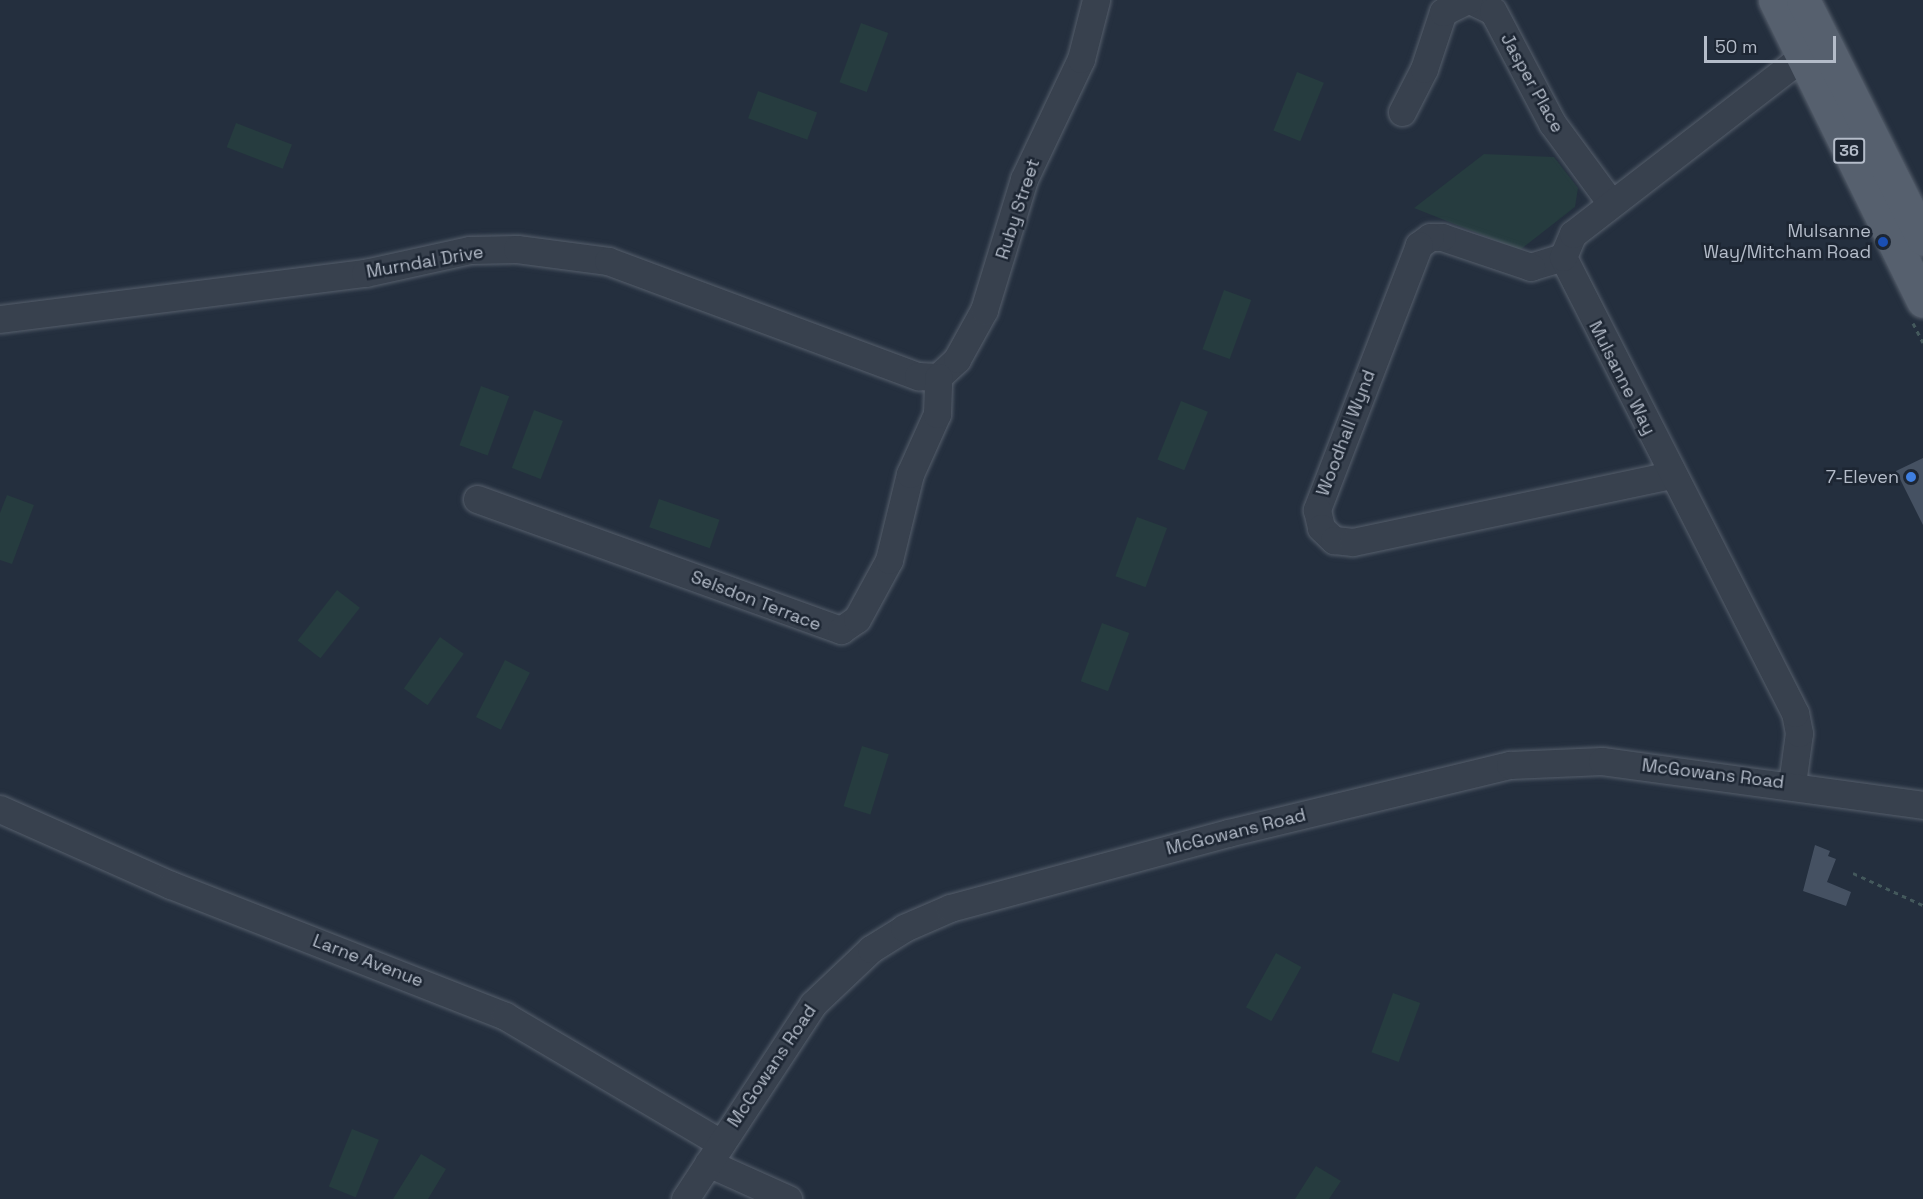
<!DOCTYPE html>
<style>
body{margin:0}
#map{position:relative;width:1923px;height:1199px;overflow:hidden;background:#242f3e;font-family:"Space Grotesk",sans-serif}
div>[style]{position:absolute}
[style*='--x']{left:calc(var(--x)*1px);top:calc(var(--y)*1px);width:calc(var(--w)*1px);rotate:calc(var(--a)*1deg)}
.green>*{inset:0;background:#263c3f;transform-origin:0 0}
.building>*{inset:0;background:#455162}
.path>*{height:3px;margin-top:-1.5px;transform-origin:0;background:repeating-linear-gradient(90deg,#44595c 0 4.5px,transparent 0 9px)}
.roads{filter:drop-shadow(0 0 2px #565f6c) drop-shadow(0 0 2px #565f6c)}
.minor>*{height:27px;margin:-13.5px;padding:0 13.5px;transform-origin:13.5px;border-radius:13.5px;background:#38414e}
.major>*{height:33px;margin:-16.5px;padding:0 16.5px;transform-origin:16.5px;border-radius:16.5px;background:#56606e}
.dots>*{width:16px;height:16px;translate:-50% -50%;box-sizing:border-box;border:3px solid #1d2633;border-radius:50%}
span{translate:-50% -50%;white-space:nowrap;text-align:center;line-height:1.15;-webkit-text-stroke:5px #1d2633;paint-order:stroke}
.shield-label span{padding:2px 4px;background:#1d2633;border:2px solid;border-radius:4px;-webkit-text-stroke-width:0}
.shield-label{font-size:16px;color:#b4bcc9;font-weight:700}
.street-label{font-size:18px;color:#b4bcc9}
.poi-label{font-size:18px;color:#b4bcc9}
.right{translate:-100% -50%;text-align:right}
.scale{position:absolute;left:1704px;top:36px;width:132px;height:27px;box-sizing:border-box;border:3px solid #b4bcc9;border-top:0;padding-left:8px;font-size:18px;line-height:21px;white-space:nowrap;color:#b4bcc9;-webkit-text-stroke:4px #1d2633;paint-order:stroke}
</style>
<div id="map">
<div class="green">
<div style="left:861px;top:23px;width:29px;height:63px;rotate:20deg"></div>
<div style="left:1297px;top:72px;width:29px;height:63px;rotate:22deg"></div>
<div style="left:758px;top:91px;width:63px;height:29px;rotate:20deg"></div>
<div style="left:236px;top:123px;width:60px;height:26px;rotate:21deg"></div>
<div style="clip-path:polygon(1484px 154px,1554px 157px,1578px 188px,1575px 207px,1520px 250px,1414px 208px)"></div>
<div style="left:1224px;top:290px;width:29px;height:63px;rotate:20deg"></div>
<div style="left:481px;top:386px;width:30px;height:63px;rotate:20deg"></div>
<div style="left:1181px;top:401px;width:29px;height:63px;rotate:22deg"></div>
<div style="left:534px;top:410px;width:31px;height:62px;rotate:21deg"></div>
<div style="clip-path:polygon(7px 495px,34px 505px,12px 564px,0 560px,0 513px)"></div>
<div style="left:659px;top:499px;width:64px;height:30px;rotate:19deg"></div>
<div style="left:1137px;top:517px;width:32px;height:63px;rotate:20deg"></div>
<div style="left:337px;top:590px;width:29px;height:64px;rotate:38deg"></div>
<div style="left:1102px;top:623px;width:29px;height:62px;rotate:20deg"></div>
<div style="left:440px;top:637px;width:29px;height:63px;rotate:35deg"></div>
<div style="left:505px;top:660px;width:28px;height:64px;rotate:27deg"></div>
<div style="left:862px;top:746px;width:28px;height:63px;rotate:17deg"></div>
<div style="left:1276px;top:953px;width:29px;height:62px;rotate:29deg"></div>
<div style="left:1393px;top:993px;width:29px;height:63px;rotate:20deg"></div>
<div style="left:352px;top:1129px;width:29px;height:62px;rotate:22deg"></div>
<div style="clip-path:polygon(421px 1154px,446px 1169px,428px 1199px,393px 1199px)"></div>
<div style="clip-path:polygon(1316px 1166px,1341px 1181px,1329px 1199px,1295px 1199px)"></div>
</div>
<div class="building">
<div style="clip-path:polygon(1923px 458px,1923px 525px,1896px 471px)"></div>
<div style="clip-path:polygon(1815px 845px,1830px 851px,1828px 856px,1836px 859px,1827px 882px,1851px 892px,1846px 906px,1803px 891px)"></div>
</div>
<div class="path">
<div style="--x:1913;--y:323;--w:22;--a:63"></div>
<div style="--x:1853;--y:873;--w:77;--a:24.6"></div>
</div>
<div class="roads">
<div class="minor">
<div style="--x:1470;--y:0;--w:25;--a:26"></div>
<div style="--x:1493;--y:11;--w:127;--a:62.2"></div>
<div style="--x:1552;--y:123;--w:99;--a:53.6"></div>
<div style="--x:1402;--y:112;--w:48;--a:-62.9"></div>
<div style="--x:1424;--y:69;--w:60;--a:-71.6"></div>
<div style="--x:1443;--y:12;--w:28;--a:-26"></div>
<div style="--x:1563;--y:257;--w:34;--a:163"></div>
<div style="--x:1531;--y:267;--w:94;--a:-161.4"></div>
<div style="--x:1442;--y:237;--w:12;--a:180"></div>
<div style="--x:1430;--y:237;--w:14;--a:144"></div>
<div style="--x:1419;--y:245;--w:284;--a:111.1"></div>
<div style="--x:1317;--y:510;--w:18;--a:77"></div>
<div style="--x:1321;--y:528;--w:18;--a:43"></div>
<div style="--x:1334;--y:540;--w:19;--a:6"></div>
<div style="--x:1353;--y:542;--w:326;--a:-11.9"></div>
<div style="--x:0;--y:319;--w:368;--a:-7.2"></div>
<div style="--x:365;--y:273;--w:107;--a:-12.4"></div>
<div style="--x:470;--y:250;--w:47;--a:-1.2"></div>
<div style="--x:517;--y:249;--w:92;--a:7.5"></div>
<div style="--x:608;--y:261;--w:331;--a:20.4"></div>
<div style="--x:918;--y:376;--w:20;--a:3"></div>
<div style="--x:938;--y:377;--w:26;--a:-43"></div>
<div style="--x:957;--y:359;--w:56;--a:-61.1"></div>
<div style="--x:984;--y:310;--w:137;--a:-73"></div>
<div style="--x:1024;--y:179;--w:133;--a:-64.6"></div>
<div style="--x:1081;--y:59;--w:61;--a:-75.7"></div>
<div style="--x:477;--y:499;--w:387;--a:19.8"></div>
<div style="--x:841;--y:630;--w:19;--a:-35"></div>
<div style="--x:857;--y:619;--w:67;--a:-61.5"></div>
<div style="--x:889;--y:560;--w:89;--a:-76.3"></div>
<div style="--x:910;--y:474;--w:66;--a:-65.8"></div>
<div style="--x:937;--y:414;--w:37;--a:-88"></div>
<div style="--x:1792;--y:784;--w:51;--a:-82.2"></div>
<div style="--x:1799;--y:733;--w:20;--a:-101"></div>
<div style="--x:1795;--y:713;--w:512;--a:-116.97"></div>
<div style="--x:1563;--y:257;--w:25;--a:-67"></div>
<div style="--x:1573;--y:234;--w:289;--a:-37.7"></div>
<div style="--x:0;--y:809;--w:187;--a:24"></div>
<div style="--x:171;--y:885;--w:359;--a:21.4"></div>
<div style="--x:505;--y:1016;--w:251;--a:30.5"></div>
<div style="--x:708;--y:1163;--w:88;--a:24.2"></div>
<div style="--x:685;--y:1199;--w:233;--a:-56.7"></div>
<div style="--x:813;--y:1004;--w:80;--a:-43.5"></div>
<div style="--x:871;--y:949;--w:39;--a:-32"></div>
<div style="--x:904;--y:928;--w:50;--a:-23.5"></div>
<div style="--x:950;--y:908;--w:288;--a:-15.1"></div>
<div style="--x:1228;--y:833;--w:290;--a:-13.6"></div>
<div style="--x:1510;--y:765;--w:92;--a:-2.5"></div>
<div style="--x:1602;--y:761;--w:324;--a:7.8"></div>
</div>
<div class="major">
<div style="--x:1775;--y:0;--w:335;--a:63.8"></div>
<div style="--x:1803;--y:0;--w:267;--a:63.3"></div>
</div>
</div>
<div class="dots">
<div style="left:1883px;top:242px;background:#1a4fb4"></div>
<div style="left:1911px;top:477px;background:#3f7fe0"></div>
</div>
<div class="shield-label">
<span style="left:1849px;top:151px">36</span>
</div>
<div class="street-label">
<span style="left:1532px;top:83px;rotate:61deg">Jasper Place</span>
<span style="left:1018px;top:209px;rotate:-72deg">Ruby Street</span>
<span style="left:425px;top:262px;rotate:-10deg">Murndal Drive</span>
<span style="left:1622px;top:378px;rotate:63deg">Mulsanne Way</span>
<span style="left:1346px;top:433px;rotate:-69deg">Woodhall Wynd</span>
<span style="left:756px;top:601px;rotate:21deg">Selsdon Terrace</span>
<span style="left:1713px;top:774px;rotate:7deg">McGowans Road</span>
<span style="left:1236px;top:832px;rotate:-14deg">McGowans Road</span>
<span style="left:368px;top:961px;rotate:21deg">Larne Avenue</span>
<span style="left:772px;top:1066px;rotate:-56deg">McGowans Road</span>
</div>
<div class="poi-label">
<span class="right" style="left:1871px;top:242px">Mulsanne<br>Way/Mitcham Road</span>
<span class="right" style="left:1899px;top:477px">7-Eleven</span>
</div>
<div class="scale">50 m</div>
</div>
